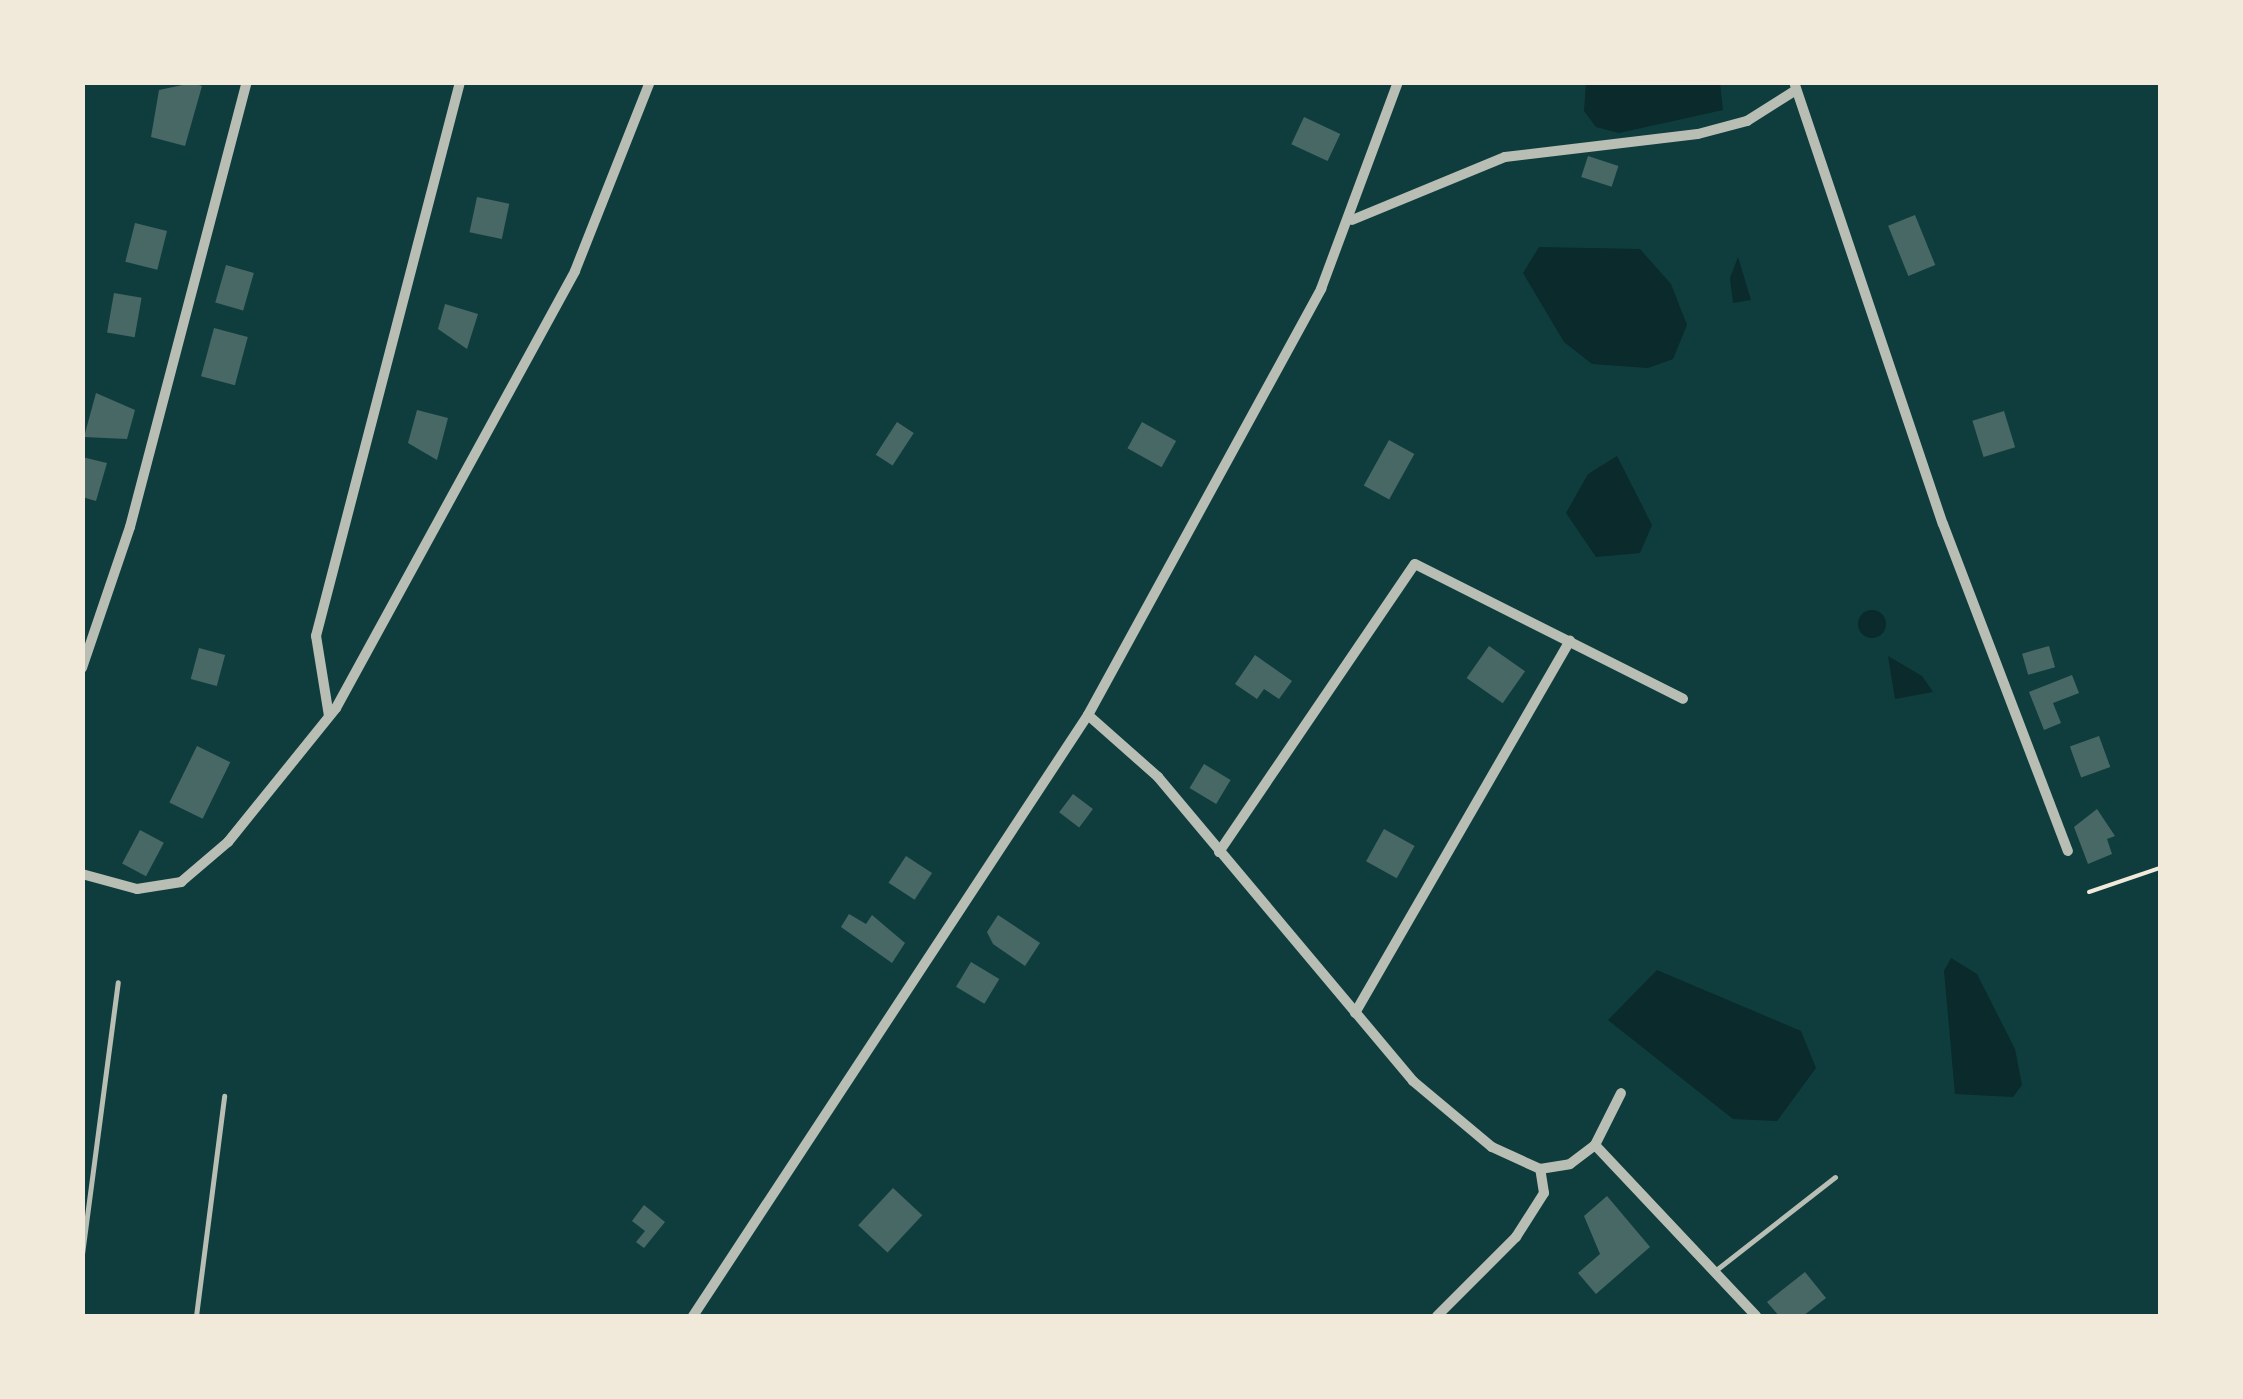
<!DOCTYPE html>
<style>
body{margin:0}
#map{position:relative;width:2243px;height:1399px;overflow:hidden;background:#0f3d3e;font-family:Ubuntu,sans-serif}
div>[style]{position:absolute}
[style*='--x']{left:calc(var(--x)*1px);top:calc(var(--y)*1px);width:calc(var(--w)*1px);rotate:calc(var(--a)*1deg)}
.water>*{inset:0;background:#0a2a2b}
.round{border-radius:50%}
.building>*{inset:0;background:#486865;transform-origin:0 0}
.path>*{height:4px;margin:-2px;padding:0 2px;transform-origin:2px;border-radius:2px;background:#f1e9da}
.service>*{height:5px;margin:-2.5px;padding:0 2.5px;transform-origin:2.5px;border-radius:2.5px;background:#b8beb3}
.minor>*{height:10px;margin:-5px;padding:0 5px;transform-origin:5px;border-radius:5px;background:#b8beb3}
span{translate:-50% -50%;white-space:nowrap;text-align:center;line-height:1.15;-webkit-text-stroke:10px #f1e9da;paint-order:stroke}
.frame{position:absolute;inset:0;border:85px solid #f1e9da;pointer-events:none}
</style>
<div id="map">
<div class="water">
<div style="clip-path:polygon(1586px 83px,1720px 83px,1723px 110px,1619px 133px,1596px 127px,1584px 111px)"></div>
<div style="clip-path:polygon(1539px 247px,1640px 249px,1671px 284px,1687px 325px,1673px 359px,1648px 368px,1592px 364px,1564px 342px,1523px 273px)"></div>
<div style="clip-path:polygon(1738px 257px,1751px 300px,1733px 303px,1730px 278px)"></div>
<div style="clip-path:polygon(1617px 456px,1652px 525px,1640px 553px,1596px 557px,1566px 513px,1588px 474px)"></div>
<div class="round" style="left:1858px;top:610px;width:28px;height:28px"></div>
<div style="clip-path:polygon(1888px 656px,1922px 676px,1933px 692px,1895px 699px)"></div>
<div style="clip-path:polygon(1951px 958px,1977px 974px,2015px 1049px,2022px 1085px,2013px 1097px,1955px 1094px,1944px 971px)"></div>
<div style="clip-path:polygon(1657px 970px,1801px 1031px,1816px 1068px,1777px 1121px,1733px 1119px,1608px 1020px)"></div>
</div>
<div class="building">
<div style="clip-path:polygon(192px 83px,202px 86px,185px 146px,151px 137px,159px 90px)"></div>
<div style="left:1304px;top:117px;width:40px;height:30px;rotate:25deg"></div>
<div style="left:1588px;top:156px;width:32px;height:22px;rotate:18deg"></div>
<div style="left:477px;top:197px;width:33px;height:36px;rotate:12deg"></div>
<div style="left:1915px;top:215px;width:54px;height:29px;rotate:68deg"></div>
<div style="left:135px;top:223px;width:33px;height:40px;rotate:14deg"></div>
<div style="left:226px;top:265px;width:29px;height:39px;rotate:16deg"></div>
<div style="left:114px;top:293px;width:28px;height:40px;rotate:10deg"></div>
<div style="clip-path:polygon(445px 304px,478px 314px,467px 349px,438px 329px)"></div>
<div style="left:214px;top:328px;width:35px;height:50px;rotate:15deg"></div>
<div style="clip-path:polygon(96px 393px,135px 410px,127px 439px,84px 437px)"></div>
<div style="clip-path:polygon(417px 410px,448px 418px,437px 460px,408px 443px)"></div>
<div style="left:2004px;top:411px;width:38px;height:33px;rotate:73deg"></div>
<div style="left:897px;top:422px;width:20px;height:39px;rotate:33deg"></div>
<div style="left:1142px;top:422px;width:39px;height:30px;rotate:29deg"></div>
<div style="left:1389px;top:440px;width:29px;height:52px;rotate:29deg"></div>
<div style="clip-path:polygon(82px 457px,107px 463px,96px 501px,82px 497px)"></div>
<div style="left:1489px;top:646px;width:44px;height:39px;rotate:35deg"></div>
<div style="left:2049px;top:646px;width:22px;height:28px;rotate:74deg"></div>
<div style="left:199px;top:648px;width:27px;height:32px;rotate:15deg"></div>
<div style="clip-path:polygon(1255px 655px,1292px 681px,1279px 699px,1264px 689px,1257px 699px,1235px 684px)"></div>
<div style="clip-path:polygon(2072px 675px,2079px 693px,2053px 703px,2061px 723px,2044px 730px,2029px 692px)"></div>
<div style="left:2099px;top:736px;width:33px;height:31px;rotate:70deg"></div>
<div style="left:197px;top:746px;width:37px;height:63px;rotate:26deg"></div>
<div style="left:1204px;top:764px;width:31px;height:28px;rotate:31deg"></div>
<div style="left:1073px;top:794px;width:25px;height:23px;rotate:37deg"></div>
<div style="clip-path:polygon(2097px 809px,2115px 836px,2107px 839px,2112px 854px,2088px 864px,2074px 827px)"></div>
<div style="left:1384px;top:829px;width:35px;height:37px;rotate:29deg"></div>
<div style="left:140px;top:830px;width:27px;height:38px;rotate:28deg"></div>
<div style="left:906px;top:856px;width:31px;height:32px;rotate:33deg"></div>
<div style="clip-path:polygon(849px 914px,866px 924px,872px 915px,905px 943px,892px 963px,841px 927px)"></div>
<div style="clip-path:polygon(998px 915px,1040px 943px,1025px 966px,993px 944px,987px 932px)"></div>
<div style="left:971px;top:962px;width:33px;height:29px;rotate:31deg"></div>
<div style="left:893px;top:1188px;width:40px;height:51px;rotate:43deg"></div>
<div style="clip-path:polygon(1607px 1196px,1650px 1247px,1596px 1294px,1578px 1273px,1600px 1254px,1584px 1216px)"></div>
<div style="clip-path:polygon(644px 1205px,665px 1222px,644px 1248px,636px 1242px,645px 1231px,632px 1221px)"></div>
<div style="clip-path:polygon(1805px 1272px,1826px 1298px,1803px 1316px,1779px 1316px,1767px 1302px)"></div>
</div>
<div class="path">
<div style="--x:2089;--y:892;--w:75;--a:-18.7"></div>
</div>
<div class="service">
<div style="--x:82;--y:1254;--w:274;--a:-82.5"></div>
<div style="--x:1716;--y:1270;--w:151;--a:-38"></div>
<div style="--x:196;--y:1316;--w:222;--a:-82.7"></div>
</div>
<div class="minor">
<div style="--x:1794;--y:82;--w:466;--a:71.4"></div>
<div style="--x:1943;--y:524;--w:350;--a:69.1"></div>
<div style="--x:1352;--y:220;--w:165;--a:-22.4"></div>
<div style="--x:1505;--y:157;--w:194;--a:-6.8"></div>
<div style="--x:1698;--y:134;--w:51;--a:-14.9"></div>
<div style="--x:1747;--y:121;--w:58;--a:-32.3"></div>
<div style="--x:82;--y:668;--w:149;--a:-71.2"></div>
<div style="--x:130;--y:527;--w:460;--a:-75.3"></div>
<div style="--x:1088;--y:715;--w:94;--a:41.5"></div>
<div style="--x:1158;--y:777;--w:397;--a:50"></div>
<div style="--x:1413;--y:1081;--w:103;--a:39.9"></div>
<div style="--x:1492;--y:1147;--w:53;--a:24.6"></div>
<div style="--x:1540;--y:1169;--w:30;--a:-9"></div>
<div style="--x:1570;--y:1164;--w:31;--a:-37"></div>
<div style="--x:1595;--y:1145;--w:58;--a:-63.4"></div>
<div style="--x:329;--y:716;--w:81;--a:-99.2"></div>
<div style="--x:316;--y:636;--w:572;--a:-75.43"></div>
<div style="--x:1219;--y:852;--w:348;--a:-55.8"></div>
<div style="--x:1415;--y:564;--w:300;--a:26.7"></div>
<div style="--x:82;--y:874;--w:57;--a:15.3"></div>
<div style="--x:137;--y:889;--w:45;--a:-9"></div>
<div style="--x:181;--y:882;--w:62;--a:-40.4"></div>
<div style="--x:228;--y:842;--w:172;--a:-51.1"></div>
<div style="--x:336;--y:708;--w:498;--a:-61.3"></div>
<div style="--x:575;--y:271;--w:203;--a:-68.4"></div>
<div style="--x:1355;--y:1013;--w:430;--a:-60"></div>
<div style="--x:1595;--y:1145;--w:235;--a:46.7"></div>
<div style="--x:693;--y:1316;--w:719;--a:-56.69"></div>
<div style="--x:1088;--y:715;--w:486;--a:-61.3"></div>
<div style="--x:1321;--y:289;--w:221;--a:-69.6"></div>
<div style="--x:1437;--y:1316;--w:112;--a:-45"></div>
<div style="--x:1516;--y:1237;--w:52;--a:-57.5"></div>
<div style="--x:1544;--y:1193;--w:24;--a:-99"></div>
</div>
<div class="frame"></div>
</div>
